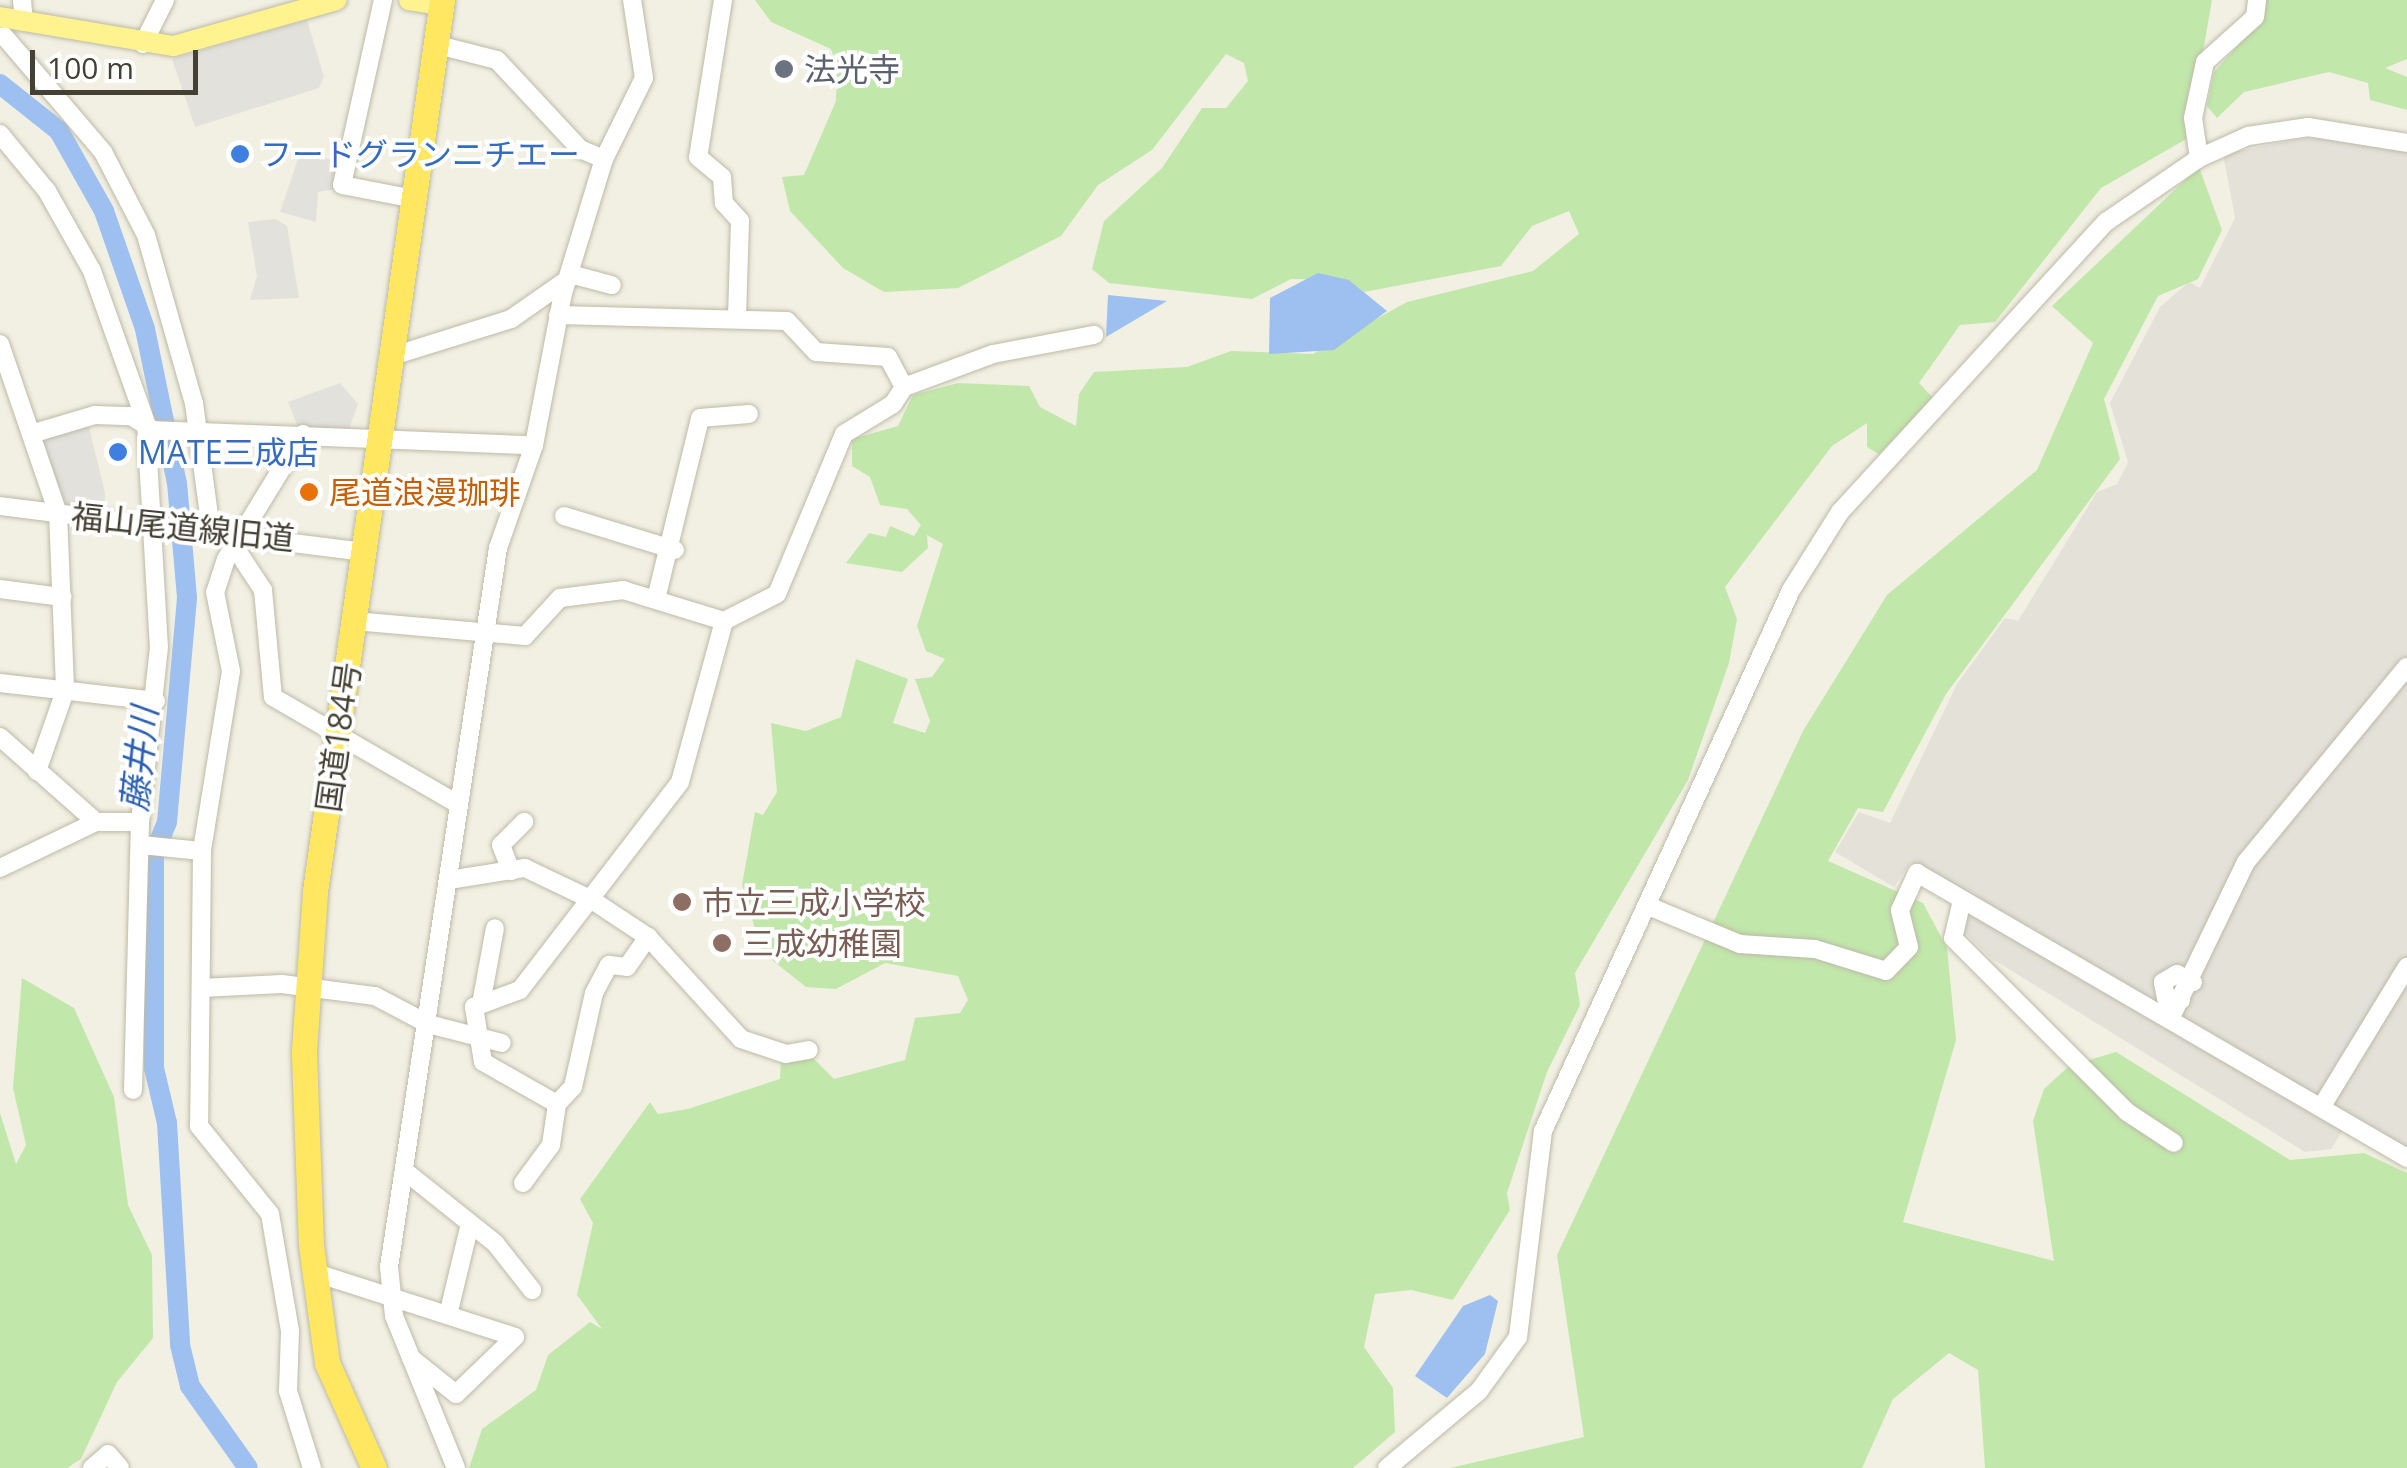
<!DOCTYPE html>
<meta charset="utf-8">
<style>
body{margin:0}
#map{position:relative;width:2407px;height:1468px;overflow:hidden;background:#f2f0e3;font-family:"Open Sans","Noto Sans JP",sans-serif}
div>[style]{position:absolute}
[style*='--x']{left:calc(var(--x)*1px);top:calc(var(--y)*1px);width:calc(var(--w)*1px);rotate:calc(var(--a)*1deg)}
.industrial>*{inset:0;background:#e4e1d9}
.green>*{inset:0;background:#c1e7ab}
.parking>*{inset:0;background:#e2e1dc;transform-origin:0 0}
.water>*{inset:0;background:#9ec0f1}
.river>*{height:20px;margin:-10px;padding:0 10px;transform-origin:10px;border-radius:10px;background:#9ec0f1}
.roads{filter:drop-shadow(0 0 2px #bdbaa6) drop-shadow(0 0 2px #bdbaa6)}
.minor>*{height:18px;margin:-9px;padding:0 9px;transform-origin:9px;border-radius:9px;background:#fff}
.major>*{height:20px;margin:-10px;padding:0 10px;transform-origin:10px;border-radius:10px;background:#fff38f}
.highway>*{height:25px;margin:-12.5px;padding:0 12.5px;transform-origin:12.5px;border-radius:12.5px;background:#ffe761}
.dots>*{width:28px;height:28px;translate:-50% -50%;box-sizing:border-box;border:5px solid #fff;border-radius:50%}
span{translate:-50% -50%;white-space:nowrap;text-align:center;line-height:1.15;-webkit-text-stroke:8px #fff;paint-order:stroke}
.worship-label{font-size:32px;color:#5b616d}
.left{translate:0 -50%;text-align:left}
.shop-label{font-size:32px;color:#366cbe}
.food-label{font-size:32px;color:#c56008}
.street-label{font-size:32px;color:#444033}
.education-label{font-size:32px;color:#785e54}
.water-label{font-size:35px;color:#2c61b0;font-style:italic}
.scale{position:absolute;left:30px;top:50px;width:168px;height:45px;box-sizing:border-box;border:5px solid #444033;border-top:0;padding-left:12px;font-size:30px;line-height:35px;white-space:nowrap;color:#444033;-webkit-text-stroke:8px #fff;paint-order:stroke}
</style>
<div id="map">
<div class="industrial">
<div style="clip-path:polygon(2328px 134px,2407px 149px,2407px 1162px,2346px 1125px,2331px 1149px,2305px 1152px,1991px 958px,1948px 916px,1961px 894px,1910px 863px,1894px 887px,1835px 852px,1859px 812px,1890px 823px,1957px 684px,2005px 618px,2018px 621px,2097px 492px,2117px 484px,2128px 462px,2110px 403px,2160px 307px,2189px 282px,2200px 288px,2235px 218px,2223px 154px)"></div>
</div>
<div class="green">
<div style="clip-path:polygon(755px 0,2212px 0,2188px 138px,2101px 188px,1995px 322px,1960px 325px,1919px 383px,1933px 398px,1879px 454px,1867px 447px,1867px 423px,1832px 446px,1725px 587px,1737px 619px,1729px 663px,1688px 780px,1575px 973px,1580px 1005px,1547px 1072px,1507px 1193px,1510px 1210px,1453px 1300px,1411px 1290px,1375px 1294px,1364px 1347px,1393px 1388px,1395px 1432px,1353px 1468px,469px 1468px,482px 1429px,536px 1390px,548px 1355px,590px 1322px,602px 1329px,577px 1295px,593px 1223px,580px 1199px,650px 1102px,658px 1114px,688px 1109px,780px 1079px,781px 1060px,812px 1057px,834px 1079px,905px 1060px,915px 1018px,960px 1013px,968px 1000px,958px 976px,885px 963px,836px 989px,806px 987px,762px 952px,742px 885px,755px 812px,763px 815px,777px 792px,771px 723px,806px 731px,841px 717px,856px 659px,908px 679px,893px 723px,925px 733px,930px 721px,915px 679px,932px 677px,945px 659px,926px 651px,917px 626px,943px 544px,927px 535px,928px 548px,902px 572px,846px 563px,869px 533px,886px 537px,890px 526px,914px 536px,921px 525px,907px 509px,880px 505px,870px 477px,852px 466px,852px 439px,898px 426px,913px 395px,958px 383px,1029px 386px,1040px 407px,1076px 426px,1079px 394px,1094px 372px,1187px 367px,1231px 351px,1313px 354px,1407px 302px,1533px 271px,1579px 234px,1569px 211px,1532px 226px,1501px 266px,1364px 292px,1349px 280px,1291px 279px,1252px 299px,1109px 283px,1092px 269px,1104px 221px,1162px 168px,1202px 108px,1226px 108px,1248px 81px,1244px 63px,1226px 54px,1152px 150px,1098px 185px,1061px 236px,958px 288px,884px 292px,843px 268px,790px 211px,782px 177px,804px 175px,836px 101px,837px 66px,831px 49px,771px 22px)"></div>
<div style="clip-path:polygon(2265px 0,2407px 0,2407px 59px,2385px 68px,2407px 77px,2407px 110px,2370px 100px,2368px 83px,2329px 72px,2244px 92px,2217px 118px,2207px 106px,2214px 72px,2265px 16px)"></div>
<div style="clip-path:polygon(2199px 167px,2222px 230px,2198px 279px,2158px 296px,2104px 399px,2120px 459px,1946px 694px,1883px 812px,1858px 808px,1828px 861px,1923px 903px,1947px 948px,1956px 1040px,1903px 1222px,2054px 1261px,2033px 1121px,2044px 1089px,2069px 1066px,2116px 1052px,2290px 1160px,2364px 1153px,2407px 1173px,2407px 1468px,1985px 1468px,1978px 1370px,1949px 1353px,1893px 1399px,1862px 1468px,1450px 1468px,1584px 1437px,1557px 1255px,1803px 731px,1887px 595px,2037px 470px,2093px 343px,2052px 306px)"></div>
<div style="clip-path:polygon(22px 978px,74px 1008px,114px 1097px,128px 1205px,152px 1255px,153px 1338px,117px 1382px,81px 1459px,67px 1468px,0 1468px,0 1113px,16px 1164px,26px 1145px,13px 1088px)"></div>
</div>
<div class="parking">
<div style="clip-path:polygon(307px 20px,324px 77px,319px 88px,195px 127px,172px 59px)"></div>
<div style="clip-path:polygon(300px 153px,343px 162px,336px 189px,318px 192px,316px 222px,280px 212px)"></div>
<div style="clip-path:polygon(276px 219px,287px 226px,299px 298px,250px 300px,257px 276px,248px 222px)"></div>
<div style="clip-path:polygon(340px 383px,358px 404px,349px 429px,299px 430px,288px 402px)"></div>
<div style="clip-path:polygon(87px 419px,105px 493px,104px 513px,62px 508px,37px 434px)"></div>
<div style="left:2379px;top:977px;width:12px;height:99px;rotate:31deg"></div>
</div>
<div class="water">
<div style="clip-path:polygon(1318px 273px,1349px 280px,1387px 311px,1334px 350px,1269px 354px,1270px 298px)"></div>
<div style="clip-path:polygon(1108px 295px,1167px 301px,1106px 337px)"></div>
<div style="clip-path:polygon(1490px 1295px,1498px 1301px,1485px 1354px,1447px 1398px,1415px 1376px,1463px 1306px)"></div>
</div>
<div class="river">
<div style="--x:0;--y:84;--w:75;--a:38.5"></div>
<div style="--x:59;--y:131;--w:92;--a:60.6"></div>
<div style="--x:104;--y:211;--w:125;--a:70.8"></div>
<div style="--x:145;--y:329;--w:157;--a:78.3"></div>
<div style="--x:177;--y:483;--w:115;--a:85"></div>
<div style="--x:187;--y:598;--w:225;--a:95.1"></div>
<div style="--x:167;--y:822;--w:35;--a:112"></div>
<div style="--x:154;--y:854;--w:214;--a:90"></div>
<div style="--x:154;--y:1068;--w:57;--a:76.7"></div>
<div style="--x:167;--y:1123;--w:222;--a:86.6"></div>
<div style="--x:180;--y:1345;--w:42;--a:76.3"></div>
<div style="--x:190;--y:1386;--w:100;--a:54.7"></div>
</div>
<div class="roads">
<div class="minor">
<div style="--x:22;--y:0;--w:22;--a:85"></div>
<div style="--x:383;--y:0;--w:189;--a:102.5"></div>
<div style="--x:342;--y:185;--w:74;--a:10.9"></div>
<div style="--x:723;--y:0;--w:159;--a:99"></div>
<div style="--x:698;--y:157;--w:31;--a:40"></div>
<div style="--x:722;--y:177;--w:26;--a:86"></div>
<div style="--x:724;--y:203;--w:24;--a:48"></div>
<div style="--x:740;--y:221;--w:94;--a:91.8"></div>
<div style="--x:4;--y:36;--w:153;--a:49.5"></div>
<div style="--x:103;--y:152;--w:93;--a:62.6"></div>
<div style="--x:146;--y:235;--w:175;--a:74.1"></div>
<div style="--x:194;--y:403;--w:128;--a:82.4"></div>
<div style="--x:143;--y:44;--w:49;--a:-63.4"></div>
<div style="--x:434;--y:44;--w:65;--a:14.3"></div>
<div style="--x:497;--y:60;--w:122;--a:47"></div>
<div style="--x:580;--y:149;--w:26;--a:23"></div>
<div style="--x:0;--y:134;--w:74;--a:50.5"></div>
<div style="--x:47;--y:191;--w:92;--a:60.6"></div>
<div style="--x:92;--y:271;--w:161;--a:70.4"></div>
<div style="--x:146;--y:423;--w:224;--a:86.7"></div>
<div style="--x:159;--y:647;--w:176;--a:96.2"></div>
<div style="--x:140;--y:822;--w:268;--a:91.5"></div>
<div style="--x:2199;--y:158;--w:40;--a:-98.5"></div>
<div style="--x:2193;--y:118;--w:57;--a:-77.9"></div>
<div style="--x:2205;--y:62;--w:67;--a:-42"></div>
<div style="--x:2255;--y:17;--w:17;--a:-83"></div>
<div style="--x:558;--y:315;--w:229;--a:1.5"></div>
<div style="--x:787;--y:321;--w:42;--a:46.9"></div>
<div style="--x:816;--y:352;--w:72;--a:4"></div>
<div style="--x:888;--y:357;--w:34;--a:62"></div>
<div style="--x:904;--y:387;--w:95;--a:-20.3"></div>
<div style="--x:993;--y:354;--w:103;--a:-10.7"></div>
<div style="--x:0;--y:344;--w:179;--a:71.1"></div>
<div style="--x:58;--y:513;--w:178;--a:87.7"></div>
<div style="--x:65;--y:691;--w:85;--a:109.3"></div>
<div style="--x:396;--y:355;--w:121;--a:-17.4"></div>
<div style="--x:511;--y:319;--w:77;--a:-34.9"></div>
<div style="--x:574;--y:275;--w:39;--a:15"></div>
<div style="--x:31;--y:434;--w:67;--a:-16.5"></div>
<div style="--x:95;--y:415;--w:36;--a:2"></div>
<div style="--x:131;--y:416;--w:26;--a:32"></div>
<div style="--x:153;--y:430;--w:381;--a:2.3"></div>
<div style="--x:303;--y:434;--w:147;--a:121.6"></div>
<div style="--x:226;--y:559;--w:35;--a:108"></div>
<div style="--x:215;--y:592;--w:81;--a:78.6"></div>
<div style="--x:231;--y:671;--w:182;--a:99.2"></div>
<div style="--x:202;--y:851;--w:275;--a:90.6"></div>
<div style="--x:199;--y:1126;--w:113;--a:51.1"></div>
<div style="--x:270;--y:1214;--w:119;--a:80.3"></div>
<div style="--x:290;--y:1331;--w:60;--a:91.9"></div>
<div style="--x:288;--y:1391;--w:81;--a:72.7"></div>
<div style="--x:0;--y:506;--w:368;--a:7.2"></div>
<div style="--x:564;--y:516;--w:116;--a:17"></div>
<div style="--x:234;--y:546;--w:53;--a:56.6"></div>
<div style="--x:263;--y:590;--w:107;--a:84.7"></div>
<div style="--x:273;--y:697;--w:215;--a:30.1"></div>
<div style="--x:0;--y:589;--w:63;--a:7.4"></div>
<div style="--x:656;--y:599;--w:186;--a:-76.3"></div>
<div style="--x:700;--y:418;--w:49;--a:-4.7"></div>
<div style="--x:354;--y:621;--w:172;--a:5"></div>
<div style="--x:525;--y:636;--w:52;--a:-47.4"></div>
<div style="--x:560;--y:598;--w:64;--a:-7.2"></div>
<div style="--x:623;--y:590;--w:106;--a:17.1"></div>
<div style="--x:0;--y:683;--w:157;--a:6.6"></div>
<div style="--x:0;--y:737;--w:128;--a:41.5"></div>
<div style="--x:141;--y:845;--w:61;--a:5.6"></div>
<div style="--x:0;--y:868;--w:106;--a:-25.6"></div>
<div style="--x:96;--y:822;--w:44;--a:0"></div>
<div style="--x:511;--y:871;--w:28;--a:-111"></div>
<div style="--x:501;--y:845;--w:33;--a:-45"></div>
<div style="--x:449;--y:880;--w:77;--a:-9"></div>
<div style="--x:525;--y:868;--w:74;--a:25.5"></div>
<div style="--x:592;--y:900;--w:67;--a:33.5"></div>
<div style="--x:648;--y:937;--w:138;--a:47.6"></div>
<div style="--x:741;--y:1039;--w:47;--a:18.4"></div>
<div style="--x:786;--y:1054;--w:23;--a:-10"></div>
<div style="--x:1962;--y:900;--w:39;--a:103"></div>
<div style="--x:1953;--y:938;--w:246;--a:45"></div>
<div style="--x:2127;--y:1112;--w:56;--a:33.4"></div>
<div style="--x:1653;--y:908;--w:94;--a:22.5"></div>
<div style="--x:1740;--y:944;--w:75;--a:3.8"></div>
<div style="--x:1815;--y:949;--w:74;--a:17.2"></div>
<div style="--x:1886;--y:971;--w:33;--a:-46"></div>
<div style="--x:1909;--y:947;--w:38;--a:-104"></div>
<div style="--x:1900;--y:910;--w:41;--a:-65.3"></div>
<div style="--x:1917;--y:873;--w:567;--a:30.18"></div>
<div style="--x:201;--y:988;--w:81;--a:-2.8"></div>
<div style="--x:282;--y:984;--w:94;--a:7.4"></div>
<div style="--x:375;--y:996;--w:60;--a:27.8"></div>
<div style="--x:428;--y:1024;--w:76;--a:14.4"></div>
<div style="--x:2181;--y:1000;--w:15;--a:-172"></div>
<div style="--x:2166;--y:998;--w:16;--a:-101"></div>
<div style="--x:2163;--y:982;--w:16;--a:-30"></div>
<div style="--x:2177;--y:974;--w:18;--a:27"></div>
<div style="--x:481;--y:1004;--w:77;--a:-79.6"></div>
<div style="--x:2172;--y:1015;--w:170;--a:-64.2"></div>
<div style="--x:2246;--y:862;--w:253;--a:-50.5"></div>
<div style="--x:557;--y:1104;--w:85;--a:-150.4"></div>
<div style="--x:483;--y:1062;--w:56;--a:-99.3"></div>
<div style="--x:474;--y:1007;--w:49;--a:-20.3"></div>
<div style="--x:520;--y:990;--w:262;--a:-52.4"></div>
<div style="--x:680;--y:782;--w:167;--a:-74.7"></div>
<div style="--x:724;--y:621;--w:59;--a:-27"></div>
<div style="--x:777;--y:594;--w:173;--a:-67.3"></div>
<div style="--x:844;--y:434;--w:57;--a:-31.5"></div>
<div style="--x:893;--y:404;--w:20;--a:-57"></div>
<div style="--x:2322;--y:1106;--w:163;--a:-58.6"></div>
<div style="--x:406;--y:1172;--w:114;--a:38.6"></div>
<div style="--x:495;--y:1243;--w:60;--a:51.8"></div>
<div style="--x:523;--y:1183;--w:47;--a:-53.6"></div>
<div style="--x:551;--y:1145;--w:41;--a:-81.7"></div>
<div style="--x:557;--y:1104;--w:23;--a:-47"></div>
<div style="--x:573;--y:1087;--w:96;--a:-77.4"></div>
<div style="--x:594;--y:993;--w:32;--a:-62"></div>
<div style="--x:609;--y:965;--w:18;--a:6"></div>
<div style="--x:627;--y:967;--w:37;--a:-55"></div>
<div style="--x:313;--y:1272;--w:212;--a:17.8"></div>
<div style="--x:515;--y:1337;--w:82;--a:136"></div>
<div style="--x:456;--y:1394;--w:58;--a:-141.3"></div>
<div style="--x:449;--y:1311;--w:85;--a:-76.5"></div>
<div style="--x:92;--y:1468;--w:21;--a:-41"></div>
<div style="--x:108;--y:1454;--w:18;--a:49"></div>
<div style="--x:456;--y:1468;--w:164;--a:-112.2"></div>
<div style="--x:394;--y:1316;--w:49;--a:-95.8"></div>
<div style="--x:389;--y:1267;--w:727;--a:-81.38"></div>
<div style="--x:498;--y:548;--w:109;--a:-70.7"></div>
<div style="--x:534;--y:445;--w:155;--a:-79.2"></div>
<div style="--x:563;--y:293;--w:140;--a:-73"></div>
<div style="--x:604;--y:159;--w:90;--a:-63.7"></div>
<div style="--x:644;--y:78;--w:79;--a:-98.7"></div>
<div style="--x:1387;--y:1468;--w:120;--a:-39.9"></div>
<div style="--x:1479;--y:1391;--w:67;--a:-54.2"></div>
<div style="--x:1518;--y:1337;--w:208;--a:-83.1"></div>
<div style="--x:1543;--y:1131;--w:595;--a:-65.37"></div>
<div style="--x:1791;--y:590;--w:92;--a:-57.9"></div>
<div style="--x:1840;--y:512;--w:394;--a:-47.5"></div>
<div style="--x:2106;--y:222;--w:113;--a:-34.5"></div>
<div style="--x:2199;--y:158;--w:54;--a:-24.2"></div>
<div style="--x:2248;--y:136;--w:61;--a:-8.5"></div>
<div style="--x:2308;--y:127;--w:100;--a:9.2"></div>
</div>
<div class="major">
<div style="--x:409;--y:0;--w:32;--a:9"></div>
<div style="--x:0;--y:17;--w:176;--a:9.5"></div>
<div style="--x:174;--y:46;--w:169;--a:-15.8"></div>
</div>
<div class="highway">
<div style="--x:374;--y:1468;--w:115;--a:-114.1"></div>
<div style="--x:327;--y:1363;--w:119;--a:-97.7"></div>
<div style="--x:311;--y:1245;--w:195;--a:-92.1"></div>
<div style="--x:304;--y:1050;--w:159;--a:-86"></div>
<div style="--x:315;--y:891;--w:900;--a:-81.89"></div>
</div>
</div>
<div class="dots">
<div style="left:784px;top:69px;background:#6b7280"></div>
<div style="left:240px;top:154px;background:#3f7fe0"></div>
<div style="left:118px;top:452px;background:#3f7fe0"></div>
<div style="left:309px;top:492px;background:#e8710a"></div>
<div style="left:682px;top:902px;background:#8d6e63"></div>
<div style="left:722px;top:943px;background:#8d6e63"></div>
</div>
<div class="worship-label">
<span class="left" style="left:804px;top:69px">法光寺</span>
</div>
<div class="shop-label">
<span class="left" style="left:260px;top:154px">フードグランニチエー</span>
<span class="left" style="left:138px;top:452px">MATE三成店</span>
</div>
<div class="food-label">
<span class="left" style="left:329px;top:492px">尾道浪漫珈琲</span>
</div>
<div class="street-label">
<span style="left:183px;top:527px;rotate:6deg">福山尾道線旧道</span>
<span style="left:338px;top:737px;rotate:-82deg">国道184号</span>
</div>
<div class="education-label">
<span class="left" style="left:702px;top:902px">市立三成小学校</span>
<span class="left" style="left:742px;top:943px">三成幼稚園</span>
</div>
<div class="water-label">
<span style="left:139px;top:759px;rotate:-84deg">藤井川</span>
</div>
<div class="scale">100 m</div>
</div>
